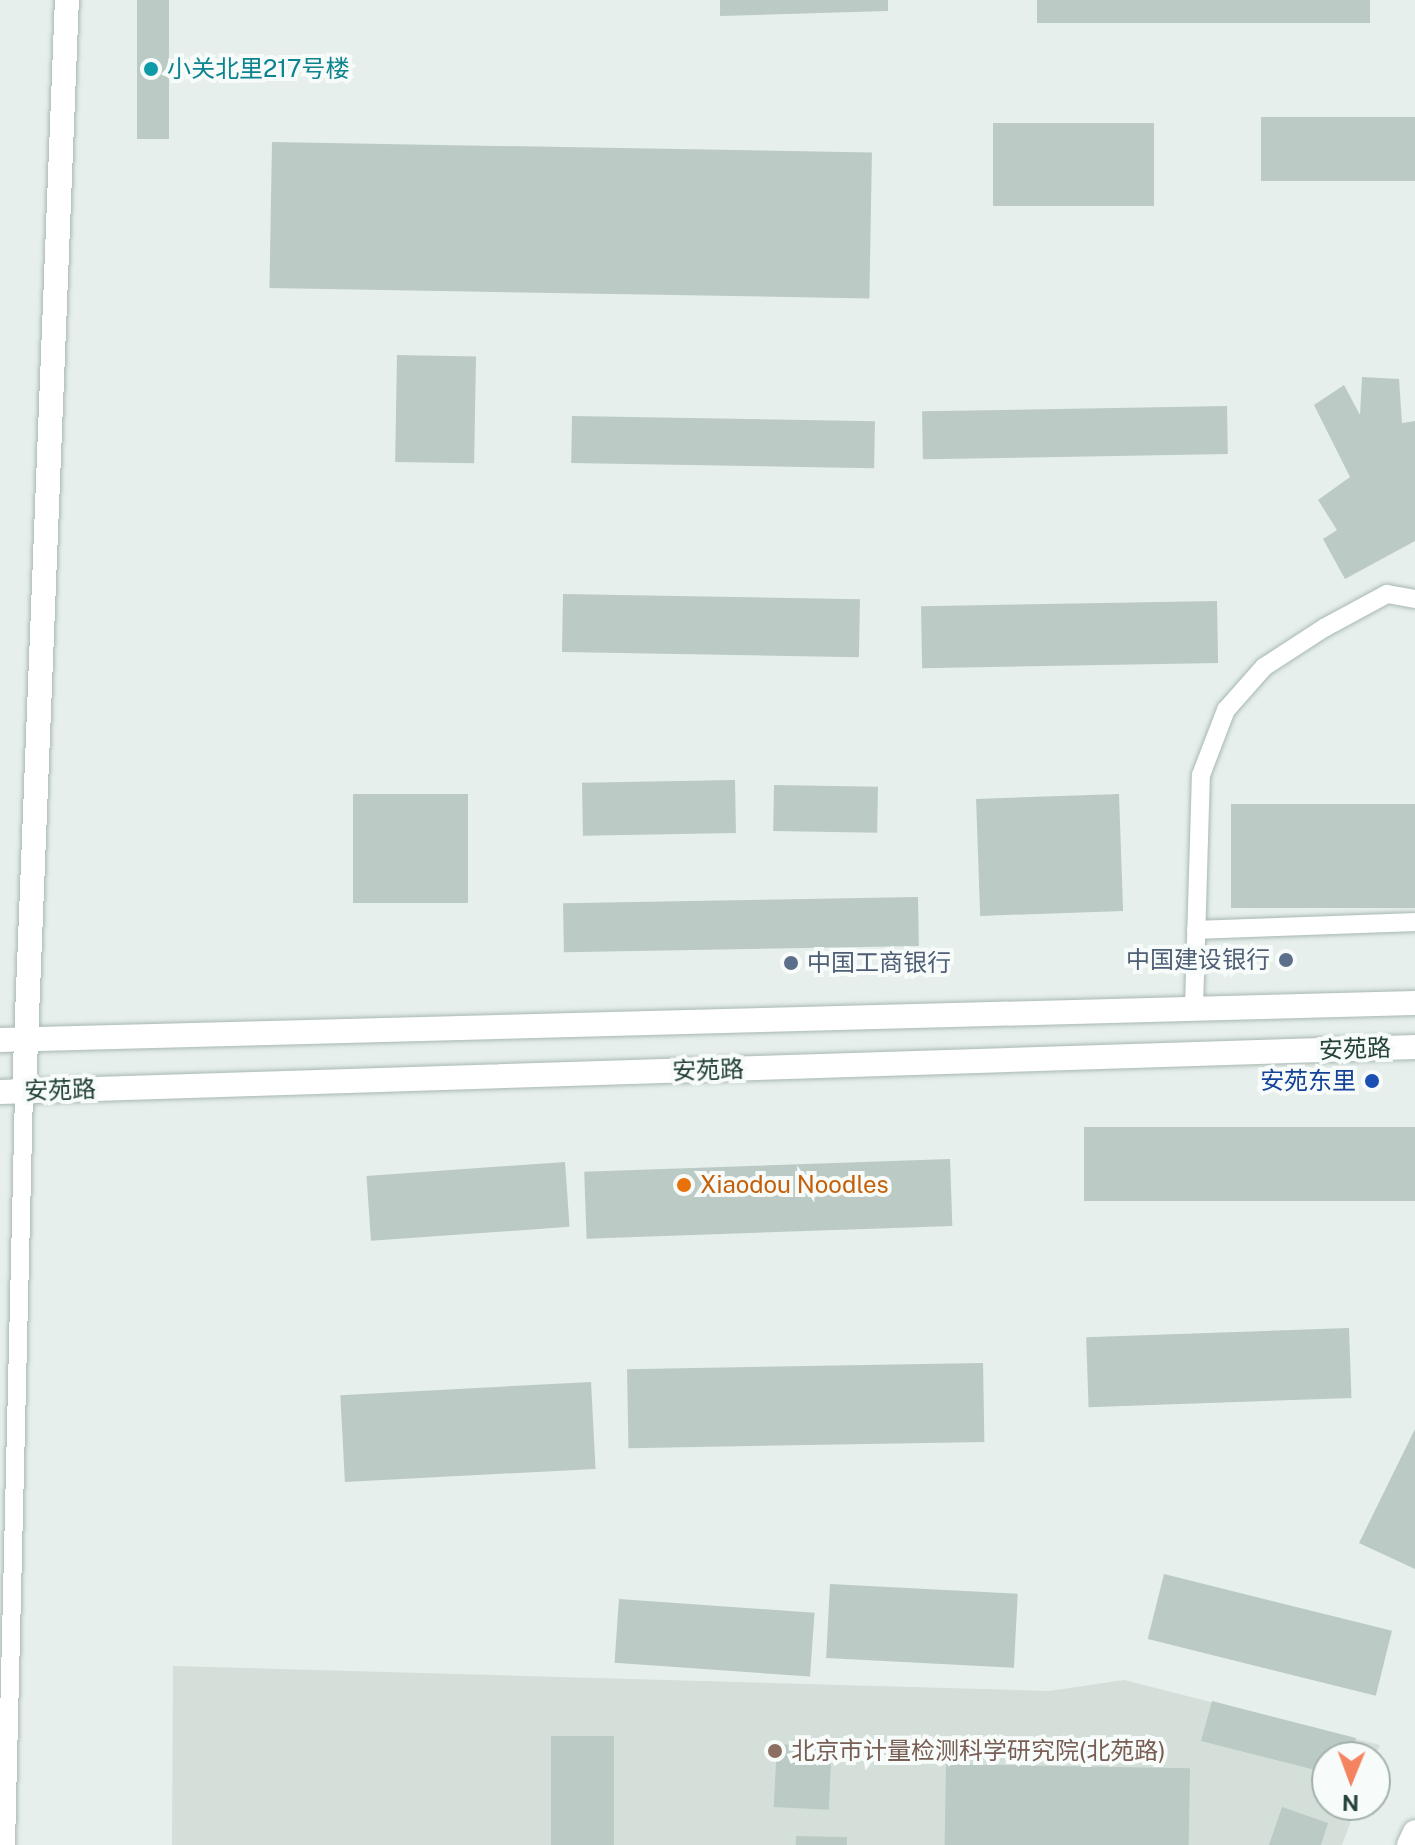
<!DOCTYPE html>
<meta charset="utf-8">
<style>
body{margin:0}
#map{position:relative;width:1415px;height:1845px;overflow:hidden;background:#e6efeb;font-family:"Public Sans","Noto Sans SC",sans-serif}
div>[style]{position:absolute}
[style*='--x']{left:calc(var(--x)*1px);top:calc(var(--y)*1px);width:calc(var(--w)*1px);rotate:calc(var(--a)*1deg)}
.built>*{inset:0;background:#d4dfda}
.building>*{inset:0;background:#bbcac4;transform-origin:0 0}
.roads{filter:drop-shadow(0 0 2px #a8b8b2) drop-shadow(0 0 2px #a8b8b2)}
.lane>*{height:18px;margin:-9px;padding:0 9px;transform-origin:9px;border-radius:9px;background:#fff}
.street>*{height:24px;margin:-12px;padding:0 12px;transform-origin:12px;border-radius:12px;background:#fff}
.secondary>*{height:24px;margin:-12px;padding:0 12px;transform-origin:12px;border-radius:12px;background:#fff}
.dots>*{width:22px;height:22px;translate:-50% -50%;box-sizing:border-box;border:4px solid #f7fbf9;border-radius:50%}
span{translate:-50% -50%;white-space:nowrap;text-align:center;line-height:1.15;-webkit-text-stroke:8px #f7fbf9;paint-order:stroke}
.culture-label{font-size:24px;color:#0d838f}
.left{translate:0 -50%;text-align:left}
.service-label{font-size:24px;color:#4e5e75}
.right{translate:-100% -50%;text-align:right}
.street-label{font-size:24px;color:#24423a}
.transit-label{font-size:24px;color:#164399}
.food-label{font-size:24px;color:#c56008}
.education-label{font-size:24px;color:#785e54}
.north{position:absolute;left:1311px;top:1741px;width:80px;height:80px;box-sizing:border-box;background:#f7fbf9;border:2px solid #a3b1ad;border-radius:50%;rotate:181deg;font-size:22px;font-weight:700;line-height:32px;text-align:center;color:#24423a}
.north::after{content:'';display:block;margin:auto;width:28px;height:36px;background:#f4845f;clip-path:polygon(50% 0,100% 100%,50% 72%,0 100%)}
</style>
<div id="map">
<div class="built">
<div style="clip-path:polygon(173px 1666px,1049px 1691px,1124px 1680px,1380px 1745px,1375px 1758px,1327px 1757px,1327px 1805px,1357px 1805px,1342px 1845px,172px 1845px)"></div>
</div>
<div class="building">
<div style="left:137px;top:0;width:32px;height:139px"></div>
<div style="clip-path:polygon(720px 0,888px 0,888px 11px,720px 16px)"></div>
<div style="left:1037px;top:0;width:333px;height:23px"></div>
<div style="left:1415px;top:117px;width:64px;height:154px;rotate:90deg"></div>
<div style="left:1154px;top:123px;width:83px;height:161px;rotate:90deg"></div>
<div style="left:272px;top:142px;width:600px;height:146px;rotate:1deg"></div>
<div style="left:397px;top:355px;width:79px;height:107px;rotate:1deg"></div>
<div style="clip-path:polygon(1362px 377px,1399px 379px,1402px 423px,1415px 421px,1415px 541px,1345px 579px,1323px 539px,1337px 530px,1318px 500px,1350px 477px,1314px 405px,1344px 385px,1360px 415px)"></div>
<div style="left:1227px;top:406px;width:48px;height:305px;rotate:89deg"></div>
<div style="left:572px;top:416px;width:303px;height:47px;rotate:1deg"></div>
<div style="left:563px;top:594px;width:297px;height:58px;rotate:1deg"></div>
<div style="left:1217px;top:601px;width:62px;height:296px;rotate:89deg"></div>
<div style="left:735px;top:780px;width:53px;height:153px;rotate:89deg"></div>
<div style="left:774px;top:785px;width:104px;height:46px;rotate:1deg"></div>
<div style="left:353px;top:794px;width:115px;height:109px"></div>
<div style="left:1119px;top:794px;width:117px;height:143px;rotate:88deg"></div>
<div style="left:1415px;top:804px;width:104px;height:184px;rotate:90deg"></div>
<div style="left:918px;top:897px;width:49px;height:355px;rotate:89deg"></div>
<div style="left:1415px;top:1127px;width:74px;height:331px;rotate:90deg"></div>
<div style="left:950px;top:1159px;width:67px;height:366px;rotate:88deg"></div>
<div style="left:565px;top:1162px;width:65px;height:199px;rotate:86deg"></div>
<div style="left:1349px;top:1328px;width:70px;height:263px;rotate:88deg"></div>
<div style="left:983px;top:1363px;width:79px;height:356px;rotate:89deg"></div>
<div style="left:591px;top:1382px;width:87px;height:251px;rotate:87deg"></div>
<div style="clip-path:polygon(1415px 1429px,1415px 1569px,1359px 1543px)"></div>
<div style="left:1164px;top:1574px;width:235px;height:67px;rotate:14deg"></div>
<div style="left:830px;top:1584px;width:188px;height:74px;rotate:3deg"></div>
<div style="left:619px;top:1599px;width:196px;height:64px;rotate:4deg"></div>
<div style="clip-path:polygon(1212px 1701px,1356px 1738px,1352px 1757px,1327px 1757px,1327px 1773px,1201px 1741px)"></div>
<div style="left:551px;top:1736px;width:63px;height:109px"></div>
<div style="left:777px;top:1744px;width:55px;height:63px;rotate:3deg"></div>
<div style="left:946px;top:1764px;width:244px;height:81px;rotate:1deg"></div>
<div style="clip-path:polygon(1282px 1807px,1328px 1823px,1321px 1845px,1269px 1845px)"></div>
<div style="left:796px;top:1836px;width:51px;height:9px;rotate:1deg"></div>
</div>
<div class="roads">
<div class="lane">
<div style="--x:1196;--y:930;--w:219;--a:-2.1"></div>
<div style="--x:1194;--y:1008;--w:233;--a:-88.3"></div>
<div style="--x:1201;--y:775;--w:70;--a:-69"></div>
<div style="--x:1226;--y:710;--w:57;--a:-48.5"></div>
<div style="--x:1264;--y:667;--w:72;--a:-33"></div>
<div style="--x:1324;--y:628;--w:72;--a:-28.4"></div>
<div style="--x:1387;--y:594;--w:28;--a:10"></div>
<div style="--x:6;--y:1845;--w:753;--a:-88.63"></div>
</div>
<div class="street">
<div style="--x:24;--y:1092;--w:1093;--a:-87.75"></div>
</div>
<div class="secondary">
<div style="--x:0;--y:1040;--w:1415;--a:-1.5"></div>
<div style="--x:0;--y:1092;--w:1416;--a:-1.82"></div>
<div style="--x:1409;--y:1845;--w:14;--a:-65"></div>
</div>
</div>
<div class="dots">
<div style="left:151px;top:69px;background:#0f9aa8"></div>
<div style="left:1286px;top:960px;background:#5c6f8a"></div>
<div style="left:791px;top:963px;background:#5c6f8a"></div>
<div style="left:1372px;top:1081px;background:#1a4fb4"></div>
<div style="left:684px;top:1185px;background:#e8710a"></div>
<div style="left:775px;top:1751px;background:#8d6e63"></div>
</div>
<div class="culture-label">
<span class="left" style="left:167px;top:69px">小关北里217号楼</span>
</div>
<div class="service-label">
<span class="right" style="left:1270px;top:960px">中国建设银行</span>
<span class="left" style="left:807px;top:963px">中国工商银行</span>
</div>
<div class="street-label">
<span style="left:1355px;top:1049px;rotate:-2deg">安苑路</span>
<span style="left:708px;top:1070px;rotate:-2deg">安苑路</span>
<span style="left:60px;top:1090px;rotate:-2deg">安苑路</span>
</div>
<div class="transit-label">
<span class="right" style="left:1356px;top:1081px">安苑东里</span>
</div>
<div class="food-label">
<span class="left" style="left:700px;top:1185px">Xiaodou Noodles</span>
</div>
<div class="education-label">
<span class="left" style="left:791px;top:1751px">北京市计量检测科学研究院(北苑路)</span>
</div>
<div class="north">N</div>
</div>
